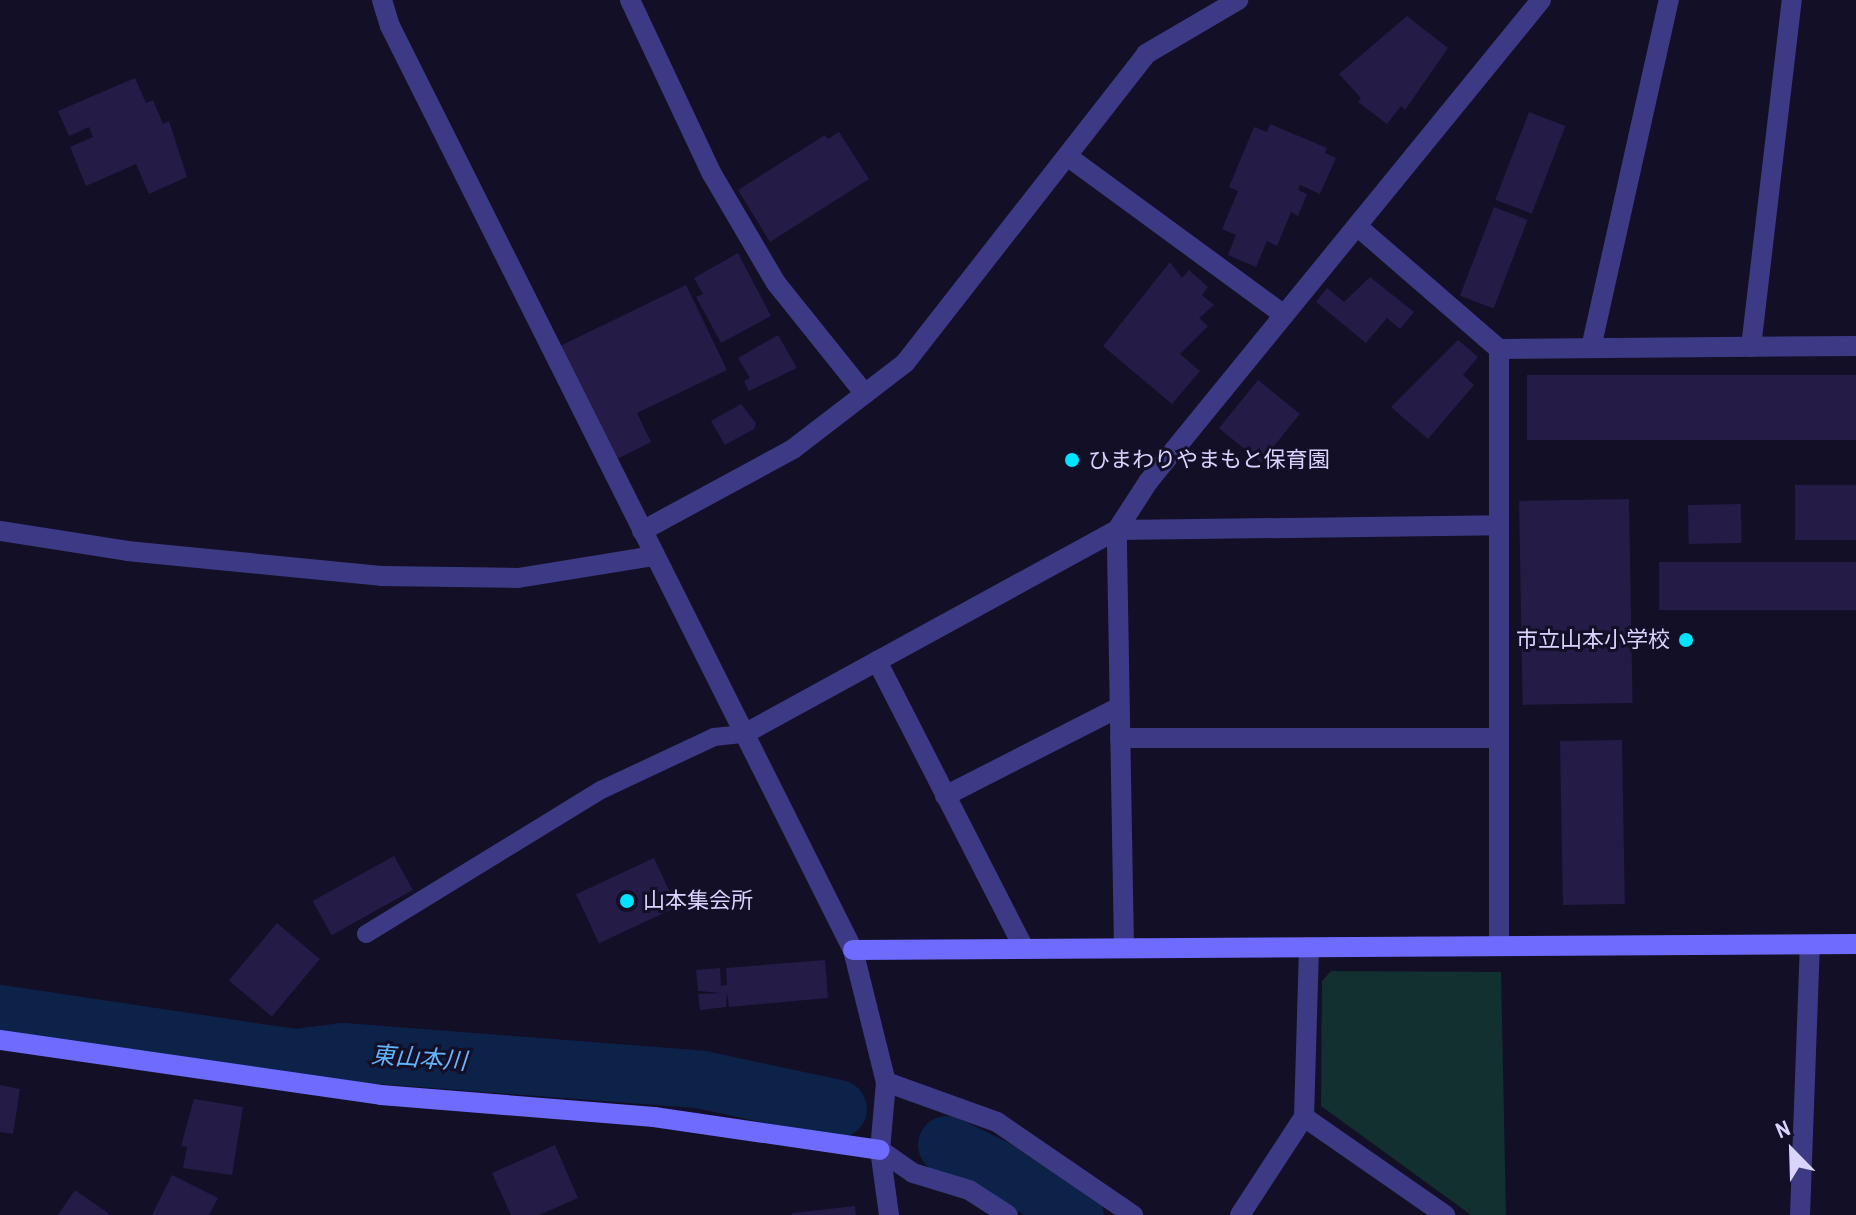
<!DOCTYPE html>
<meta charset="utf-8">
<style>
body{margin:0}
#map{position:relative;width:1856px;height:1215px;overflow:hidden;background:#130f26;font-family:"Archivo Narrow","Noto Sans JP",sans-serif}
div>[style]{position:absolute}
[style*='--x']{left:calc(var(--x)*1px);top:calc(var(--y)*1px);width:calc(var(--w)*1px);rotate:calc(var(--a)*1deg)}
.green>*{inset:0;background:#12302f}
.river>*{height:58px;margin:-29px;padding:0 29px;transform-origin:29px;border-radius:29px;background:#0c2248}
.building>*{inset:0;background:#241b47;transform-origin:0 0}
.lane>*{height:18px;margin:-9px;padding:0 9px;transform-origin:9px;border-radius:9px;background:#3d3a85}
.street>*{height:20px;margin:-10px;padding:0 10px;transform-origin:10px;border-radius:10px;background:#3d3a85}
.secondary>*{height:20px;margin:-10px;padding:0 10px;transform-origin:10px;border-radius:10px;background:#6f6bff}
.dots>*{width:22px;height:22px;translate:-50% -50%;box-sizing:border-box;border:4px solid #130f26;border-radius:50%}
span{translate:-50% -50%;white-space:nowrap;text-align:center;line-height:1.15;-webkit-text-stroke:6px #130f26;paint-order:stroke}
.poi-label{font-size:22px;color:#d9d4ff}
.left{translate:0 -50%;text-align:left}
.right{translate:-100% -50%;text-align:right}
.water-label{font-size:24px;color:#62b6ff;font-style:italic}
.north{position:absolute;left:1752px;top:1111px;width:80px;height:80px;-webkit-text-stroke:6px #130f26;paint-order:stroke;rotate:337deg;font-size:22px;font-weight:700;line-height:32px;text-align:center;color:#d9d4ff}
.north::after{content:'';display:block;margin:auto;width:28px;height:36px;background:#d9d4ff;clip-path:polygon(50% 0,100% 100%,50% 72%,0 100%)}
</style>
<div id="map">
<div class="green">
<div style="clip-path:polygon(1331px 971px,1501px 972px,1506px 1215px,1471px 1215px,1321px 1106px,1322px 981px)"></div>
</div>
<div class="river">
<div style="--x:0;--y:1014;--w:299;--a:8.5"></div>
<div style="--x:296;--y:1058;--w:47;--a:-7.3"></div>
<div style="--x:343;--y:1052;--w:361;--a:4.4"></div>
<div style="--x:703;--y:1080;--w:138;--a:12.1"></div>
<div style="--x:947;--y:1145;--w:114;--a:25.9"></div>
<div style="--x:1050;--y:1195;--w:32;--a:39"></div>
</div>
<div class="building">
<div style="clip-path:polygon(1407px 16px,1448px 48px,1405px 110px,1401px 106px,1387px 124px,1358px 102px,1361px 98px,1339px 74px)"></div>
<div style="clip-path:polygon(135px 78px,146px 103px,153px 100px,163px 124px,169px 121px,187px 177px,149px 194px,136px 164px,86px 186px,70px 147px,93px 137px,89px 127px,69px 136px,58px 111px)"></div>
<div style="left:1529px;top:112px;width:39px;height:94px;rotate:21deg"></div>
<div style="clip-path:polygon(1270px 124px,1327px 148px,1325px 153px,1336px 158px,1320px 194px,1300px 185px,1298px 190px,1307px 194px,1298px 216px,1291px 212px,1277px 246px,1267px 241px,1256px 267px,1228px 255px,1236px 235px,1222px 229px,1238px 191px,1229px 187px,1254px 127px,1267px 132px)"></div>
<div style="clip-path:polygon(839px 132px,869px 179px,770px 242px,738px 190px,825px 135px,828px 139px)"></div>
<div style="left:1494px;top:207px;width:36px;height:95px;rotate:21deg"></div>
<div style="clip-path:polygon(738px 253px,771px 316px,721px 343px,696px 297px,703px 294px,694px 278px)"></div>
<div style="clip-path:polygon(1170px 262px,1182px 278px,1189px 270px,1208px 287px,1202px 295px,1214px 305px,1199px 318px,1208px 326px,1180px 354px,1200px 371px,1172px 404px,1103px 346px)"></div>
<div style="clip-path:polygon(1370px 277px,1414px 312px,1400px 329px,1387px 318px,1366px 343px,1316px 302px,1327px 288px,1344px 302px)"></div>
<div style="clip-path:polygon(686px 285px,727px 370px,637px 413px,651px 442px,615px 460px,560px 346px)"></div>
<div style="clip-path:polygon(778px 335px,797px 368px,749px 391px,744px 381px,750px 378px,738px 358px)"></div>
<div style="clip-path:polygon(1458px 340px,1478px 357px,1463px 375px,1474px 385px,1428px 439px,1391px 407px)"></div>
<div style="left:1856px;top:375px;width:65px;height:329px;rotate:90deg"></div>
<div style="left:1258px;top:380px;width:54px;height:62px;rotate:39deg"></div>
<div style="clip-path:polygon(741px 404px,756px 423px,754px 429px,725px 445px,711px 421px)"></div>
<div style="left:1856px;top:485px;width:55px;height:61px;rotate:90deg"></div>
<div style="left:1629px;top:499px;width:204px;height:110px;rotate:89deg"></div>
<div style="left:1741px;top:504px;width:39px;height:53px;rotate:89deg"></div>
<div style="left:1856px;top:562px;width:48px;height:197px;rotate:90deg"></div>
<div style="left:1622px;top:740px;width:164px;height:62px;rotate:89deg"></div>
<div style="left:394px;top:856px;width:39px;height:93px;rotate:61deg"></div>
<div style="left:654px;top:858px;width:54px;height:86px;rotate:65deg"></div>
<div style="left:277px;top:923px;width:56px;height:75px;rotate:40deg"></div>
<div style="clip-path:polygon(825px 960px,828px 998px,729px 1007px,727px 992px,726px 1007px,700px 1010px,698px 994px,721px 993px,698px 991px,696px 970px,720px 968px,721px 986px,727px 985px,726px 968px)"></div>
<div style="clip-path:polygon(0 1085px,20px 1089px,13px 1134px,0 1132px)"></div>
<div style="clip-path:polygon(194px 1099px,243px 1107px,232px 1175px,183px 1168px,187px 1147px,181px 1146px)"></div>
<div style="clip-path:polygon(555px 1145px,578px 1198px,539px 1215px,511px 1215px,492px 1173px)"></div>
<div style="clip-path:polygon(172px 1175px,218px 1198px,209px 1215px,152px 1215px)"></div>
<div style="clip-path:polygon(75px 1190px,111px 1215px,58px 1215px)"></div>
<div style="clip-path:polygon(855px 1206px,856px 1215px,792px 1215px,792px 1213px)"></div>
</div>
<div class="lane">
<div style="--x:366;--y:934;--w:276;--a:-31.5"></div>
<div style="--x:601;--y:790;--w:125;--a:-25.1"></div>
<div style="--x:714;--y:737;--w:30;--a:-6"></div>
</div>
<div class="street">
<div style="--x:382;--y:0;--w:27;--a:73"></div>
<div style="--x:390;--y:26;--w:1034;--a:63.39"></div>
<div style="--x:853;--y:950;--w:136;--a:76"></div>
<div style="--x:886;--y:1082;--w:68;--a:95"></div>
<div style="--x:880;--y:1150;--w:66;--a:82.1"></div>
<div style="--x:630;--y:0;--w:192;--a:64.8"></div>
<div style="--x:712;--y:174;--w:126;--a:59.6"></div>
<div style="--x:776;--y:283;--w:142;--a:51.3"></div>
<div style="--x:1067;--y:156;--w:269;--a:36.2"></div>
<div style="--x:1357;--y:226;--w:188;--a:40.9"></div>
<div style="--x:1499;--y:349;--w:357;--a:-0.5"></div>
<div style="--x:1751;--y:347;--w:349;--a:-83.3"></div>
<div style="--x:1591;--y:348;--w:357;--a:-77.4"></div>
<div style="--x:0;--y:531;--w:129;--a:8.9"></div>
<div style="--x:127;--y:551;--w:255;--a:5.6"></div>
<div style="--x:381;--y:576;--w:137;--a:0.8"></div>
<div style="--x:518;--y:578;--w:138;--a:-9.2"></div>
<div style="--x:642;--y:531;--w:172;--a:-28.5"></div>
<div style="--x:793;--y:449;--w:141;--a:-37.5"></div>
<div style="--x:905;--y:363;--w:392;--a:-52"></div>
<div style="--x:1146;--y:54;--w:107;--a:-30.4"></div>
<div style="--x:877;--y:661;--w:322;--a:62.9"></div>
<div style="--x:744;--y:734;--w:425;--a:-28.7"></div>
<div style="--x:1117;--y:530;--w:382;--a:-0.7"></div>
<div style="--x:1120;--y:738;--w:379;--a:0"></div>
<div style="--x:945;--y:796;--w:196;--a:-27"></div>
<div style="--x:1499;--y:946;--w:597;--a:-90"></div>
<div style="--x:1124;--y:948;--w:418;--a:-91"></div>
<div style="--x:1117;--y:530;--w:57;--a:-57.1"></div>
<div style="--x:1148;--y:482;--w:622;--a:-50.81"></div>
<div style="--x:886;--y:1082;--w:118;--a:19.8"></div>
<div style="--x:997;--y:1122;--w:165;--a:34.4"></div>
<div style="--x:1304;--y:1117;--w:172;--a:34.8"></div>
<div style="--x:880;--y:1150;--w:40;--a:34.9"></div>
<div style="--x:913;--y:1173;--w:59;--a:16.9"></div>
<div style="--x:969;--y:1190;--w:46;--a:32.7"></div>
<div style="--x:1240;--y:1215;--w:117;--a:-56.9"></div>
<div style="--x:1304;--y:1117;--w:168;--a:-88.3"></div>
<div style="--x:1800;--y:1215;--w:271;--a:-87.9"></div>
</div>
<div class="secondary">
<div style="--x:853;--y:950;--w:1003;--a:-0.34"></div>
<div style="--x:0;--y:1040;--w:385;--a:8.2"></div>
<div style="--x:381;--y:1095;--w:274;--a:4.6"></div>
<div style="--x:654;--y:1117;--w:228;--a:8.3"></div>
</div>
<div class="dots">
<div style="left:1072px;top:460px;background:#00e5ff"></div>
<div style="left:1686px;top:640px;background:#00e5ff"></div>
<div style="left:627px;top:901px;background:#00e5ff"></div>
</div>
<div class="poi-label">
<span class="left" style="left:1088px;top:460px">ひまわりやまもと保育園</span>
<span class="right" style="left:1670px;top:640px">市立山本小学校</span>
<span class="left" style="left:643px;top:901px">山本集会所</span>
</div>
<div class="water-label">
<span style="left:419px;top:1058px;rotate:4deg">東山本川</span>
</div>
<div class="north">N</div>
</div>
